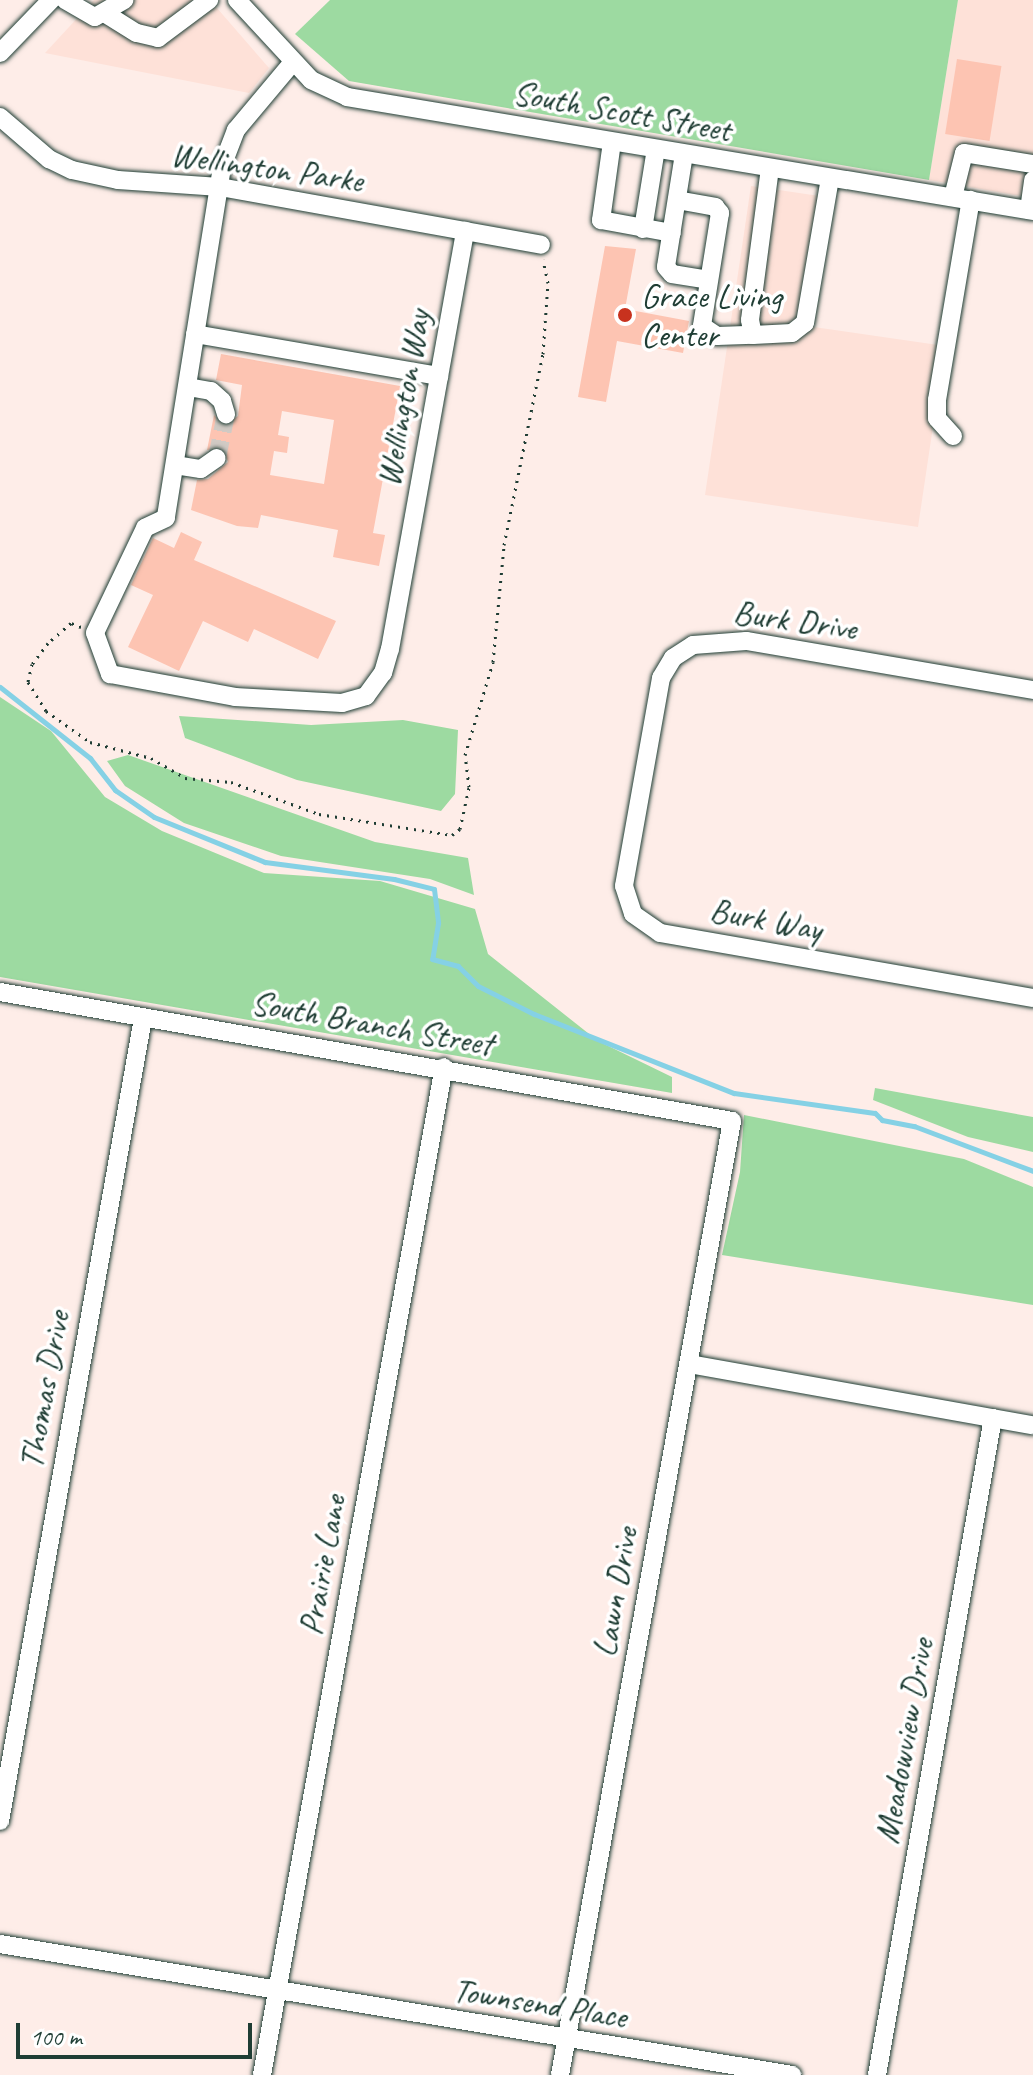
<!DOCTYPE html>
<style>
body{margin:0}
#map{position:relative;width:1033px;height:2075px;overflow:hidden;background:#feede8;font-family:Caveat,sans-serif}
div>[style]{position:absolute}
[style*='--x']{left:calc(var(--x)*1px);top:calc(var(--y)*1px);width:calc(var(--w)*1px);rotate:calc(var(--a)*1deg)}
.built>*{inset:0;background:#fee1d8}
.green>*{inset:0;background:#9ddaa1}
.stream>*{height:5px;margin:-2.5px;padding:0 2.5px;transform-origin:2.5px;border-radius:2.5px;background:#85d1e5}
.building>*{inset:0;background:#fdc4b2;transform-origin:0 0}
.minor-tunnel>*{height:18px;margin-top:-9px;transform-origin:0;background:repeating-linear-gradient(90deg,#d1cac4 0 18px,transparent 0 27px)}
.path>*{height:3px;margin-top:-1.5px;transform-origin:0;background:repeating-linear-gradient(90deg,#1f3d34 0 2px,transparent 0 8px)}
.roads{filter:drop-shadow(0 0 2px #1f3d34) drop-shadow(0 0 2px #1f3d34)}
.minor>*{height:18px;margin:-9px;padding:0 9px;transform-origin:9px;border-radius:9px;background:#fff}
.dots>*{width:22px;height:22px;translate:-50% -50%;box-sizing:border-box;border:4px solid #fff;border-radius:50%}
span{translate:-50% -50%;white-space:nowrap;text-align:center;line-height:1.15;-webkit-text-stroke:7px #fff;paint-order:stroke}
.street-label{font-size:34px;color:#1f3d34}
.poi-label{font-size:34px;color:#1f3d34}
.left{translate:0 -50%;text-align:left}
.scale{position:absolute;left:16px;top:2023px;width:236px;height:36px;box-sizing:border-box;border:4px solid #1f3d34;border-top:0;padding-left:10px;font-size:24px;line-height:28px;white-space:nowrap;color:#1f3d34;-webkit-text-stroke:6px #fff;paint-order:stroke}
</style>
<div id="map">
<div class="built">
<div style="clip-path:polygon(94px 0,210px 0,269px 68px,249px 93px,45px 53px)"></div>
<div style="clip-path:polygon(958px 0,1033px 0,1033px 198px,929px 180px)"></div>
<div style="clip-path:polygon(751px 186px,826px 197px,807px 326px,945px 346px,918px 527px,705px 495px)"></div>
</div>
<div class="green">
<div style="clip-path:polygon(330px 0,958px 0,929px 180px,349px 81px,295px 34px)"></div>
<div style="clip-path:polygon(0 697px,51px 731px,105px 797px,162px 831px,264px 873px,380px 881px,475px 909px,488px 954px,598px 1041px,672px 1077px,672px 1093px,0 977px)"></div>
<div style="clip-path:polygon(179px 716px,311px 725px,403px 720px,458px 730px,455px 794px,441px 811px,297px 780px,185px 738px)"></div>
<div style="clip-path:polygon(128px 755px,375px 842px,468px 858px,474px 895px,430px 879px,281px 856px,184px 823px,125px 786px,107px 761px)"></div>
<div style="clip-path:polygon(875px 1088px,1033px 1117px,1033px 1152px,968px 1137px,873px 1100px)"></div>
<div style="clip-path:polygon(744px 1115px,964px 1159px,1033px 1187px,1033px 1305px,722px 1255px,740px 1172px)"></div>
</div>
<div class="stream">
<div style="--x:0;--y:687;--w:115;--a:38.3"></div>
<div style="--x:90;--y:758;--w:41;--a:52"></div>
<div style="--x:115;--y:790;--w:47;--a:34.7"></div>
<div style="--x:154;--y:817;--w:120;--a:22.1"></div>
<div style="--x:265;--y:862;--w:130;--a:7.5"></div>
<div style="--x:394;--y:879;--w:41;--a:14"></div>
<div style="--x:434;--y:889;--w:34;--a:83"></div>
<div style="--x:438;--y:923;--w:36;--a:99"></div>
<div style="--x:432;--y:959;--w:27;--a:15"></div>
<div style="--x:458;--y:966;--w:28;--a:45"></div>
<div style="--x:478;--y:986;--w:63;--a:26.6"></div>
<div style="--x:534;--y:1014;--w:215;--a:21.6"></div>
<div style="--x:734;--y:1093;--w:142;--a:8.1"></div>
<div style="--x:875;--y:1113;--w:10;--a:45"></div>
<div style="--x:882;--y:1120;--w:33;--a:11"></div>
<div style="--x:914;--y:1126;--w:127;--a:20.7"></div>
</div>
<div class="building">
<div style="left:957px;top:59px;width:45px;height:76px;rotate:9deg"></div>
<div style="clip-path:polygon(605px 246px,636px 249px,625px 309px,689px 321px,683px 353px,617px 341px,606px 402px,578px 397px)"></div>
<div style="clip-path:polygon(evenodd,221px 354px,400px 386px,373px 533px,385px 535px,379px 566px,333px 557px,338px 530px,261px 515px,258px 528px,237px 526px,191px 510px,197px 480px,208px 479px,228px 462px,223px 448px,207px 450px,214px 415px,224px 426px,238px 416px,242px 385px,216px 380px,221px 354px,282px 411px,334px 420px,324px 484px,270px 475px,274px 451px,287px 453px,289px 437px,278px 435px,282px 411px)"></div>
<div style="clip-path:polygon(181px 532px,202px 542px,194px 560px,336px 621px,318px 659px,254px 629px,248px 642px,203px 621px,179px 671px,128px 647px,153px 595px,131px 585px,153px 538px,174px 548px)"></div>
</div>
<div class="minor-tunnel">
<div style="--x:217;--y:458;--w:45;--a:-78.4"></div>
</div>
<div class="path">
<div style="--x:81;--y:627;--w:11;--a:-158"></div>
<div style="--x:71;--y:623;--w:30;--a:139"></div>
<div style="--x:48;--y:643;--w:26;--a:127"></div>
<div style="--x:32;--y:664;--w:18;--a:103"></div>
<div style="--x:28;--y:682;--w:34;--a:58"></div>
<div style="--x:46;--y:711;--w:54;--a:35.2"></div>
<div style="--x:90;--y:742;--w:63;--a:14.7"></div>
<div style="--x:151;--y:758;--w:39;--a:30"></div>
<div style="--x:185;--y:778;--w:46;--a:5"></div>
<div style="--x:231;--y:782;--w:94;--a:20"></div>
<div style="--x:319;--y:814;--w:135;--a:9"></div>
<div style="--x:452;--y:835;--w:10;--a:-37"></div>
<div style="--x:460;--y:829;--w:43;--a:-77.9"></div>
<div style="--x:469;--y:787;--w:32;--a:-97"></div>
<div style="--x:465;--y:755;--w:97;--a:-73.2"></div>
<div style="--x:493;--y:662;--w:118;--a:-84.6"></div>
<div style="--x:504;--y:545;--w:195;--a:-78.5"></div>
<div style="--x:543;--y:354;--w:71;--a:-86"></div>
<div style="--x:548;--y:283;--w:24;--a:-102"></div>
</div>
<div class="roads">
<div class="minor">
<div style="--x:65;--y:0;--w:34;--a:30"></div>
<div style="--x:95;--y:17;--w:34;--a:-30"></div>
<div style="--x:237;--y:0;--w:109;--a:47.2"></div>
<div style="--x:311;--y:80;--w:40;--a:25"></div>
<div style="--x:347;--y:97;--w:695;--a:9.44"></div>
<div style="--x:106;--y:14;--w:36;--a:32"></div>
<div style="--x:137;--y:33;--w:22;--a:13"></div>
<div style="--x:158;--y:38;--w:64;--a:-36.7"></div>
<div style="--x:0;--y:53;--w:74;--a:-46.1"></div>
<div style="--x:293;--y:62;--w:89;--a:130"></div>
<div style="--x:236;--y:130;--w:40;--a:111"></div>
<div style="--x:222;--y:167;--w:355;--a:99.1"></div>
<div style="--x:166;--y:518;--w:23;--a:155"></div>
<div style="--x:145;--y:528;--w:116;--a:115.5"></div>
<div style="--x:95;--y:633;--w:44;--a:69.9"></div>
<div style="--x:110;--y:674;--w:127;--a:10.4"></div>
<div style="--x:235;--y:697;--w:107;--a:3.2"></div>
<div style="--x:342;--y:703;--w:25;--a:-16"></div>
<div style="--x:366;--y:696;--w:29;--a:-54"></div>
<div style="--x:383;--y:673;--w:25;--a:-74"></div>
<div style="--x:390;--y:649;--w:425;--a:-79.8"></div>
<div style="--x:0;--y:117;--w:65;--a:40.6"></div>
<div style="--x:49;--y:159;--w:25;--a:26"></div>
<div style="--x:72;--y:170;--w:47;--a:12.3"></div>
<div style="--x:118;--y:180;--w:102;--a:3.9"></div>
<div style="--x:220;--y:187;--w:326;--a:10.2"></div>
<div style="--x:612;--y:142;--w:79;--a:98"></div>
<div style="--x:601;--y:220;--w:72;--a:10.4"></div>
<div style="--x:684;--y:154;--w:114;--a:99.1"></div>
<div style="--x:666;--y:267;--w:9;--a:49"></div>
<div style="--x:672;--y:274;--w:37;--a:9"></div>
<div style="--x:770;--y:168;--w:153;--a:97.5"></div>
<div style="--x:750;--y:320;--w:15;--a:79"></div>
<div style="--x:753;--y:335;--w:39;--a:-3"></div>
<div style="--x:792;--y:333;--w:16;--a:-38"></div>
<div style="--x:805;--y:323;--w:147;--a:-80.2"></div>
<div style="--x:953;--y:197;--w:45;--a:-76"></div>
<div style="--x:964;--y:153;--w:70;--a:9.1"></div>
<div style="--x:677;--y:200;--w:39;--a:10"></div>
<div style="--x:715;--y:207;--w:8;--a:50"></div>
<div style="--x:720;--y:213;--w:114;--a:99.1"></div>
<div style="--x:702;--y:326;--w:18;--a:34"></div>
<div style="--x:717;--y:336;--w:36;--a:-2"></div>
<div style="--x:1029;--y:210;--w:30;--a:-82"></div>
<div style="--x:643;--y:229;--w:81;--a:-80.8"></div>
<div style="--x:195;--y:334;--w:248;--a:9.8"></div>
<div style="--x:188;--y:387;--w:23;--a:10"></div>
<div style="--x:211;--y:391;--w:15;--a:42"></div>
<div style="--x:222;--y:401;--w:14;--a:73"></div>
<div style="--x:953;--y:436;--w:24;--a:-132"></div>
<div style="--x:937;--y:418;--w:18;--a:-90"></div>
<div style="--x:937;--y:400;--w:203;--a:-80.4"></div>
<div style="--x:175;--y:465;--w:26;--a:9"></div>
<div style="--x:201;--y:469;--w:19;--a:-35"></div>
<div style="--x:1033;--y:690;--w:291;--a:-170.3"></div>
<div style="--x:746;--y:641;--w:53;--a:175.7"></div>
<div style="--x:693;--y:645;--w:24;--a:147"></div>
<div style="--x:673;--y:658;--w:23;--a:121"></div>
<div style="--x:661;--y:678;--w:211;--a:100.1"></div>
<div style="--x:624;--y:886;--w:29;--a:72"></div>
<div style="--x:633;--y:914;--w:33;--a:35"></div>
<div style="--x:660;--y:933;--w:379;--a:9.9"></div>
<div style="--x:0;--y:992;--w:743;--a:9.99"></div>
<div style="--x:732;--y:1121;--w:969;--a:100.22"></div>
<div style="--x:689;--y:1364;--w:349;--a:10.1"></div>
<div style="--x:0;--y:1821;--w:816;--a:-79.9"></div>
<div style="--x:0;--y:1944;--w:803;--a:9.39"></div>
<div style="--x:262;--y:2075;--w:1024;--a:-79.77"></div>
<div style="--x:877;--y:2075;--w:667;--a:-79.99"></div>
</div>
</div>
<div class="dots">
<div style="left:625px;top:315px;background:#c8321e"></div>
</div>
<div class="street-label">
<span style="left:622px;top:111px;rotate:10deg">South Scott Street</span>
<span style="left:267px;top:167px;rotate:8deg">Wellington Parke</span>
<span style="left:403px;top:398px;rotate:-80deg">Wellington Way</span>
<span style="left:795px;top:620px;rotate:8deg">Burk Drive</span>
<span style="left:766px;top:919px;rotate:10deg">Burk Way</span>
<span style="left:372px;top:1023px;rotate:10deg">South Branch Street</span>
<span style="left:44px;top:1390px;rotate:-80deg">Thomas Drive</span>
<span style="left:322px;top:1565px;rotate:-80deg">Prairie Lane</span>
<span style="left:615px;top:1592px;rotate:-80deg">Lawn Drive</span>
<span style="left:904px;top:1741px;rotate:-80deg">Meadowview Drive</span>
<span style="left:540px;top:2003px;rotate:9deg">Townsend Place</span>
</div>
<div class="poi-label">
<span class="left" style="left:641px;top:315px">Grace Living<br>Center</span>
</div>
<div class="scale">100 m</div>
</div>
